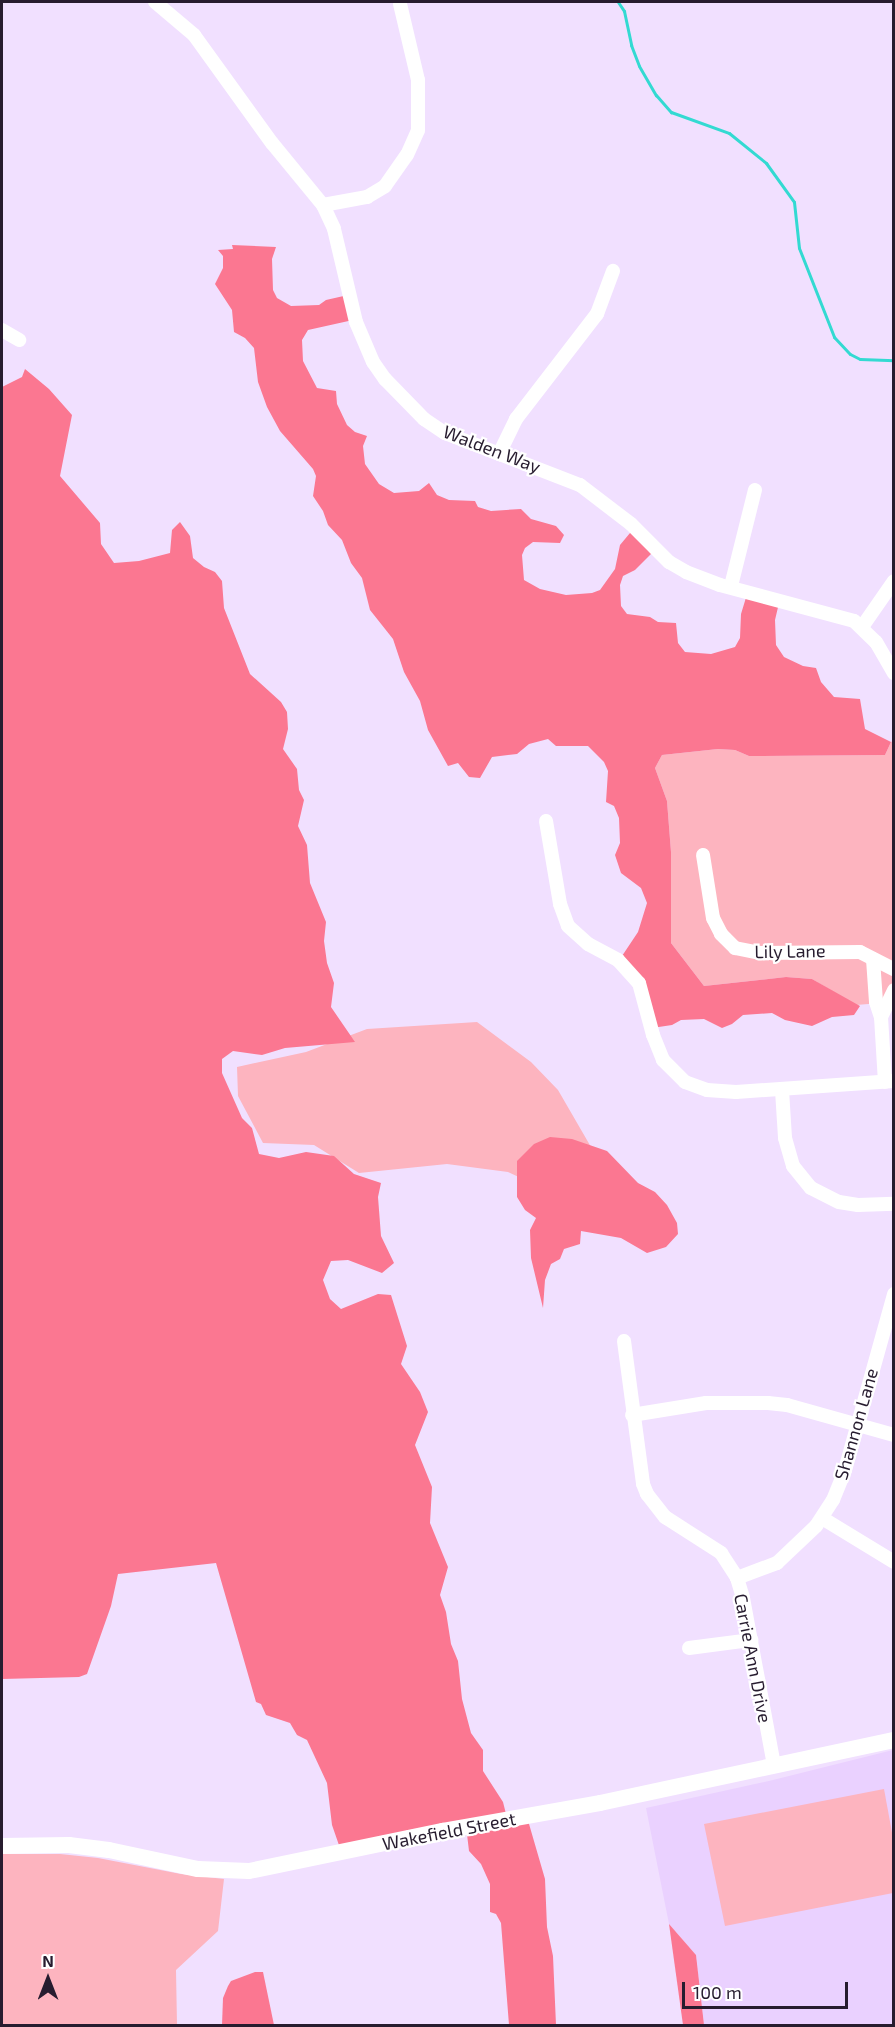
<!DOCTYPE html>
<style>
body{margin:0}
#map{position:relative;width:895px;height:2027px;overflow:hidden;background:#f1e0ff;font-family:"Exo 2",sans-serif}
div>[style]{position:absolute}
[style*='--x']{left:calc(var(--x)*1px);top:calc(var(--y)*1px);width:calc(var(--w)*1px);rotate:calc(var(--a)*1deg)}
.built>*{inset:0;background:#ead1ff}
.green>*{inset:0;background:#fdb4bf}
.forest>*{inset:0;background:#fb7791}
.stream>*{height:3px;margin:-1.5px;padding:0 1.5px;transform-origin:1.5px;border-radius:1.5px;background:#33dad2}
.minor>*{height:14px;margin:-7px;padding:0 7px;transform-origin:7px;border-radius:7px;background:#fff}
.tertiary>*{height:16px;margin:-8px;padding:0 8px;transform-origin:8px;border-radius:8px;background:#fff}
span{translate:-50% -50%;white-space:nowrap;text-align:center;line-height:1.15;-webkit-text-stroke:4.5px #fff;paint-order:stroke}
.street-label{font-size:18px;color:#271c2f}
.frame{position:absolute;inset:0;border:3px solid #271c2f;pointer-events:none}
.north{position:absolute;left:18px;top:1949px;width:60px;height:60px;-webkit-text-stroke:4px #fff;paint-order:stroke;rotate:0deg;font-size:16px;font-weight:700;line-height:24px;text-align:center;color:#271c2f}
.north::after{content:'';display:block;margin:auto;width:21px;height:27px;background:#271c2f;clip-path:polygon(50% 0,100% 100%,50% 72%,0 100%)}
.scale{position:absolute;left:682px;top:1982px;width:166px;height:27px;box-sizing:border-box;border:3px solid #271c2f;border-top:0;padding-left:8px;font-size:18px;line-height:21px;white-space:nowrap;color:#271c2f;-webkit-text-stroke:4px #fff;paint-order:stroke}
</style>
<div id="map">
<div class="built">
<div style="clip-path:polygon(893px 1750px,893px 2025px,704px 2025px,696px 1955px,669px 1924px,646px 1808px,773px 1780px)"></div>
</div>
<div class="green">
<div style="clip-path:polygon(893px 741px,893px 1002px,856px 1005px,812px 979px,786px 977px,704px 986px,671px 943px,671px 852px,667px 801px,655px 768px,662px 755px,718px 749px,735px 750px,749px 756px,885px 755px,891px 742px)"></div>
<div style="clip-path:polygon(477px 1022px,531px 1062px,558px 1090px,602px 1166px,615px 1222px,508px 1172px,447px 1164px,359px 1173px,314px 1145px,263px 1143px,238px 1096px,237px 1067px,306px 1052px,367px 1029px)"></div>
<div style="clip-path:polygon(884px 1789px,893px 1838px,893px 1893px,725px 1926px,704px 1824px)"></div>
<div style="clip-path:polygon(2px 1847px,3px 1854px,60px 1854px,98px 1858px,181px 1874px,224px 1879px,218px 1931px,176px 1970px,177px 2025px,2px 2025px)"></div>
</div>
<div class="forest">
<div style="clip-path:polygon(232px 245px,276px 247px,272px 259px,273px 290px,277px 298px,291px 306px,319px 305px,326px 300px,348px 295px,353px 320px,308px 330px,302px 340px,303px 361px,317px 388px,336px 391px,337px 404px,347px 425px,355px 432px,367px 436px,363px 446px,365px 464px,379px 484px,394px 493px,419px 491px,429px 483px,437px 495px,449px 500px,475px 501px,478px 507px,491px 511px,521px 509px,531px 519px,556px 526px,564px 535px,560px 543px,533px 542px,525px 548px,522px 555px,524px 580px,540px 589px,566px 595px,592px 593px,600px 590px,615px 569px,620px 545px,635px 527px,656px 549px,635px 570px,623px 576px,620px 585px,621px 606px,627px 614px,650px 617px,658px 622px,676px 623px,678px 643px,685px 652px,711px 654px,735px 647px,740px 638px,741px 614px,748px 591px,779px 603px,775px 620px,776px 645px,784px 657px,803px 666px,816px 668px,821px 682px,834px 697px,860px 699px,865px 729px,891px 742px,885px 755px,749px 756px,735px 750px,718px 749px,662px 755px,655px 768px,667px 801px,671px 852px,671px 943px,704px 986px,786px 977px,812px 979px,860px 1006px,854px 1015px,832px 1017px,812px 1026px,785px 1020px,772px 1013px,743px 1015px,732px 1024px,722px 1028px,704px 1019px,681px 1020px,672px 1025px,652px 1028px,641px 994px,618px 962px,638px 932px,647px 903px,641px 888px,621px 873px,615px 855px,620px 843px,619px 818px,614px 806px,606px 802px,608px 771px,604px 762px,588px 746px,556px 746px,548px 739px,529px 744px,517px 754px,492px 757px,480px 778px,469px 777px,458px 763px,448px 766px,428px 730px,420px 701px,404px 672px,393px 639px,370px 610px,362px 578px,351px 563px,342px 540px,328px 525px,323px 511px,313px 496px,316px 476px,313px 469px,280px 431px,267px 407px,258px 382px,254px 348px,245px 338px,234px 332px,232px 310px,215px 284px,223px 268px,223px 256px,218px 250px,233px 249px)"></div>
<div style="clip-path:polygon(25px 369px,49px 389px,72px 415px,60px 476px,100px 523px,101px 544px,114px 563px,139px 561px,170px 553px,172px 530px,180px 522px,190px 536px,193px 558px,204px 567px,215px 572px,222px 581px,224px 608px,250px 674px,281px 702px,287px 712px,288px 729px,283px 749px,297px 769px,299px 790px,304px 800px,298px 826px,307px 845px,310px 883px,326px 922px,324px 941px,327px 963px,334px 983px,331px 1007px,355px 1042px,285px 1048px,262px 1055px,233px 1051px,222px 1059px,222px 1073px,242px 1118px,252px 1128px,259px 1154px,279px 1158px,306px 1152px,334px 1156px,354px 1174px,381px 1183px,378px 1197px,381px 1236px,394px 1263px,382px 1273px,348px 1260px,331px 1261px,323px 1280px,330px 1299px,341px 1309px,378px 1294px,391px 1295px,407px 1346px,401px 1364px,420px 1392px,428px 1412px,415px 1445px,432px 1487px,430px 1523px,448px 1567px,440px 1595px,446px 1612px,451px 1644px,458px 1661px,462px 1699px,471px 1733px,483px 1750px,483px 1771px,503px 1802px,507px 1818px,527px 1817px,545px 1879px,547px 1927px,553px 1956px,556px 2025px,509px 2025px,501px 1923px,496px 1914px,490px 1912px,490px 1884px,481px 1864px,469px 1851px,466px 1826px,341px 1851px,332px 1825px,327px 1783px,307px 1740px,297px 1735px,290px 1723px,266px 1715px,261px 1704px,256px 1702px,216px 1563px,118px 1574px,111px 1606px,87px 1674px,79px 1677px,2px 1679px,2px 387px,22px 377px)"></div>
<div style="clip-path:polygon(550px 1137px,572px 1139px,607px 1151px,638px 1183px,655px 1192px,667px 1205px,677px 1223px,678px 1234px,666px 1247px,647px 1253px,621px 1238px,581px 1231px,580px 1244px,564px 1249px,560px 1259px,551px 1264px,545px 1280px,543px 1308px,531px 1258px,530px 1230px,536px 1218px,525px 1210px,517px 1197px,517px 1161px,534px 1144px)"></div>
<div style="clip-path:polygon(669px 1924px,696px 1955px,704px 2025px,683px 2025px)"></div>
<div style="clip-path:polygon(255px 1972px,263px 1972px,274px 2025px,222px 2025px,223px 1998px,228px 1986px,231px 1981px)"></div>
</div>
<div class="stream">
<div style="--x:618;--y:2;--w:11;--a:56"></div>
<div style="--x:624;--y:11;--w:35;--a:78"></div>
<div style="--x:631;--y:45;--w:22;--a:69"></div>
<div style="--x:639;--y:66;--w:34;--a:60"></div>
<div style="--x:656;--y:95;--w:23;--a:49"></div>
<div style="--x:671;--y:112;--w:62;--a:19.9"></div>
<div style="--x:729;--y:133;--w:48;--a:39"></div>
<div style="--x:766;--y:163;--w:48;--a:54.3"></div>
<div style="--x:794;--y:202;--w:46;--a:83.8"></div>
<div style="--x:799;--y:248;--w:96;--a:68.5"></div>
<div style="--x:834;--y:337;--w:23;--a:47"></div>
<div style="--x:850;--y:354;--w:11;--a:27"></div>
<div style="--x:860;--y:359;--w:34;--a:2"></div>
</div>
<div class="minor">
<div style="--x:155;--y:2;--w:51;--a:40.2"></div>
<div style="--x:194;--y:35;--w:133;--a:54.2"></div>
<div style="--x:272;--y:143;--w:80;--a:50.6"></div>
<div style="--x:323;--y:205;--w:26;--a:65"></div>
<div style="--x:334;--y:229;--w:96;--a:76.7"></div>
<div style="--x:356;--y:322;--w:43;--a:67"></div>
<div style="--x:373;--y:362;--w:21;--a:55"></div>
<div style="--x:385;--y:379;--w:56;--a:45.7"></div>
<div style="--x:424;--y:419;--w:25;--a:34"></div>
<div style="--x:445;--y:433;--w:145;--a:21.1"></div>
<div style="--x:580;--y:485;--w:64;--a:37.4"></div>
<div style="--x:631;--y:524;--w:54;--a:45"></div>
<div style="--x:669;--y:562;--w:20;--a:30"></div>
<div style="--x:686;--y:572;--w:36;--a:21"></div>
<div style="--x:720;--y:585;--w:139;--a:15"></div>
<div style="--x:854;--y:621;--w:30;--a:44"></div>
<div style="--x:876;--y:642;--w:36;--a:60"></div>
<div style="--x:323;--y:205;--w:45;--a:-10.3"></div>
<div style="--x:367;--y:197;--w:21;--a:-31"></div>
<div style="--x:385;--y:186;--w:38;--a:-55"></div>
<div style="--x:407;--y:155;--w:27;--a:-66"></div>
<div style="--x:418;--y:130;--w:50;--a:-90"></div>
<div style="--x:418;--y:80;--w:78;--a:-103.3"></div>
<div style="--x:2;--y:330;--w:20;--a:30"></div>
<div style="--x:499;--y:454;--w:39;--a:-64"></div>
<div style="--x:516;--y:419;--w:133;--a:-52.4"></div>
<div style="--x:597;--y:314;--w:46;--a:-69.6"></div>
<div style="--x:731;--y:586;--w:99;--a:-76"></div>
<div style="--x:862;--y:627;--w:56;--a:-55.2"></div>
<div style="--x:546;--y:821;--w:84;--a:80.4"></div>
<div style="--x:560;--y:904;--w:23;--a:70"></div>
<div style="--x:568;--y:926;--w:27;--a:42"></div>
<div style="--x:588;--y:944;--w:34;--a:28"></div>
<div style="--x:618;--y:960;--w:31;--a:48"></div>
<div style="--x:639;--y:983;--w:54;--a:74.9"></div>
<div style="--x:653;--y:1035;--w:27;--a:68"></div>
<div style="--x:663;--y:1060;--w:31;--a:45"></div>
<div style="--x:685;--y:1082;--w:23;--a:20"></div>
<div style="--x:707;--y:1090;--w:29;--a:4"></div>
<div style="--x:736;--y:1092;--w:158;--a:-4"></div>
<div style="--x:703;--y:855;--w:64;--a:81"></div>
<div style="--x:713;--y:918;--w:18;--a:63"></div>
<div style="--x:721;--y:934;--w:20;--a:45"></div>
<div style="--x:735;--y:948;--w:25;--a:11"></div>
<div style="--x:760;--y:953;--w:100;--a:-0.6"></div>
<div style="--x:860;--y:952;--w:38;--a:27"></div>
<div style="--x:873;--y:959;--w:43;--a:86"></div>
<div style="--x:876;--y:1002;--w:16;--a:72"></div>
<div style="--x:881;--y:1017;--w:65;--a:86.5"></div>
<div style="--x:881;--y:1017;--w:30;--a:-64"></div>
<div style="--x:782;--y:1090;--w:48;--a:86.4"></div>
<div style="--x:785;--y:1138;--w:29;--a:74"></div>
<div style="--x:793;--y:1166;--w:28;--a:51"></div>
<div style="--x:811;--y:1188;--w:31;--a:27"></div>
<div style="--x:839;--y:1202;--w:19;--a:9"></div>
<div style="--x:858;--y:1205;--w:36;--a:-2"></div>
<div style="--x:624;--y:1341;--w:144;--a:82.4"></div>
<div style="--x:643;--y:1484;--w:11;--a:68"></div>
<div style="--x:647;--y:1494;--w:29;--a:52"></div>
<div style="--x:665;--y:1517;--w:67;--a:32.7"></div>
<div style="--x:721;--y:1553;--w:30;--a:57"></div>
<div style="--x:737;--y:1578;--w:21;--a:73"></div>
<div style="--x:743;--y:1598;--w:171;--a:79.5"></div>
<div style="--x:632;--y:1415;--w:75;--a:-9.2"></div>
<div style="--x:706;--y:1403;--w:62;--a:0"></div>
<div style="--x:768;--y:1403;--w:19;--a:6"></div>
<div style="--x:787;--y:1405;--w:111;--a:15.7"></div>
<div style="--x:822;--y:1518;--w:84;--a:31.4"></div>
<div style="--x:737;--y:1578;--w:43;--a:-20.6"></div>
<div style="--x:777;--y:1563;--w:54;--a:-43.5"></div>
<div style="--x:816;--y:1526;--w:31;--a:-57"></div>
<div style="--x:833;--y:1500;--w:32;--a:-68"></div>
<div style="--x:845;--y:1470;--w:183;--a:-74.4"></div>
<div style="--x:689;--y:1648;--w:63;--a:-7.4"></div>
</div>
<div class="tertiary">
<div style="--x:2;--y:1846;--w:67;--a:-0.9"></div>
<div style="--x:69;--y:1845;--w:40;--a:7.1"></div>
<div style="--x:109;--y:1850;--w:91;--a:12.1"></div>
<div style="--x:198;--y:1869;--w:51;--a:2.2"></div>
<div style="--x:249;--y:1871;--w:198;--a:-11.7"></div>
<div style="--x:443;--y:1831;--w:159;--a:-10.1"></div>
<div style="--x:600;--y:1803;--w:301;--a:-12.1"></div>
</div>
<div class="street-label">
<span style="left:492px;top:449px;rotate:21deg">Walden Way</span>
<span style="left:790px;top:951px;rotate:-1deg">Lily Lane</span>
<span style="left:856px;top:1424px;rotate:-74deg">Shannon Lane</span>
<span style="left:753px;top:1658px;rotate:79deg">Carrie Ann Drive</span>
<span style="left:449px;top:1831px;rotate:-11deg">Wakefield Street</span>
</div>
<div class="frame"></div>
<div class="north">N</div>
<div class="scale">100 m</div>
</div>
